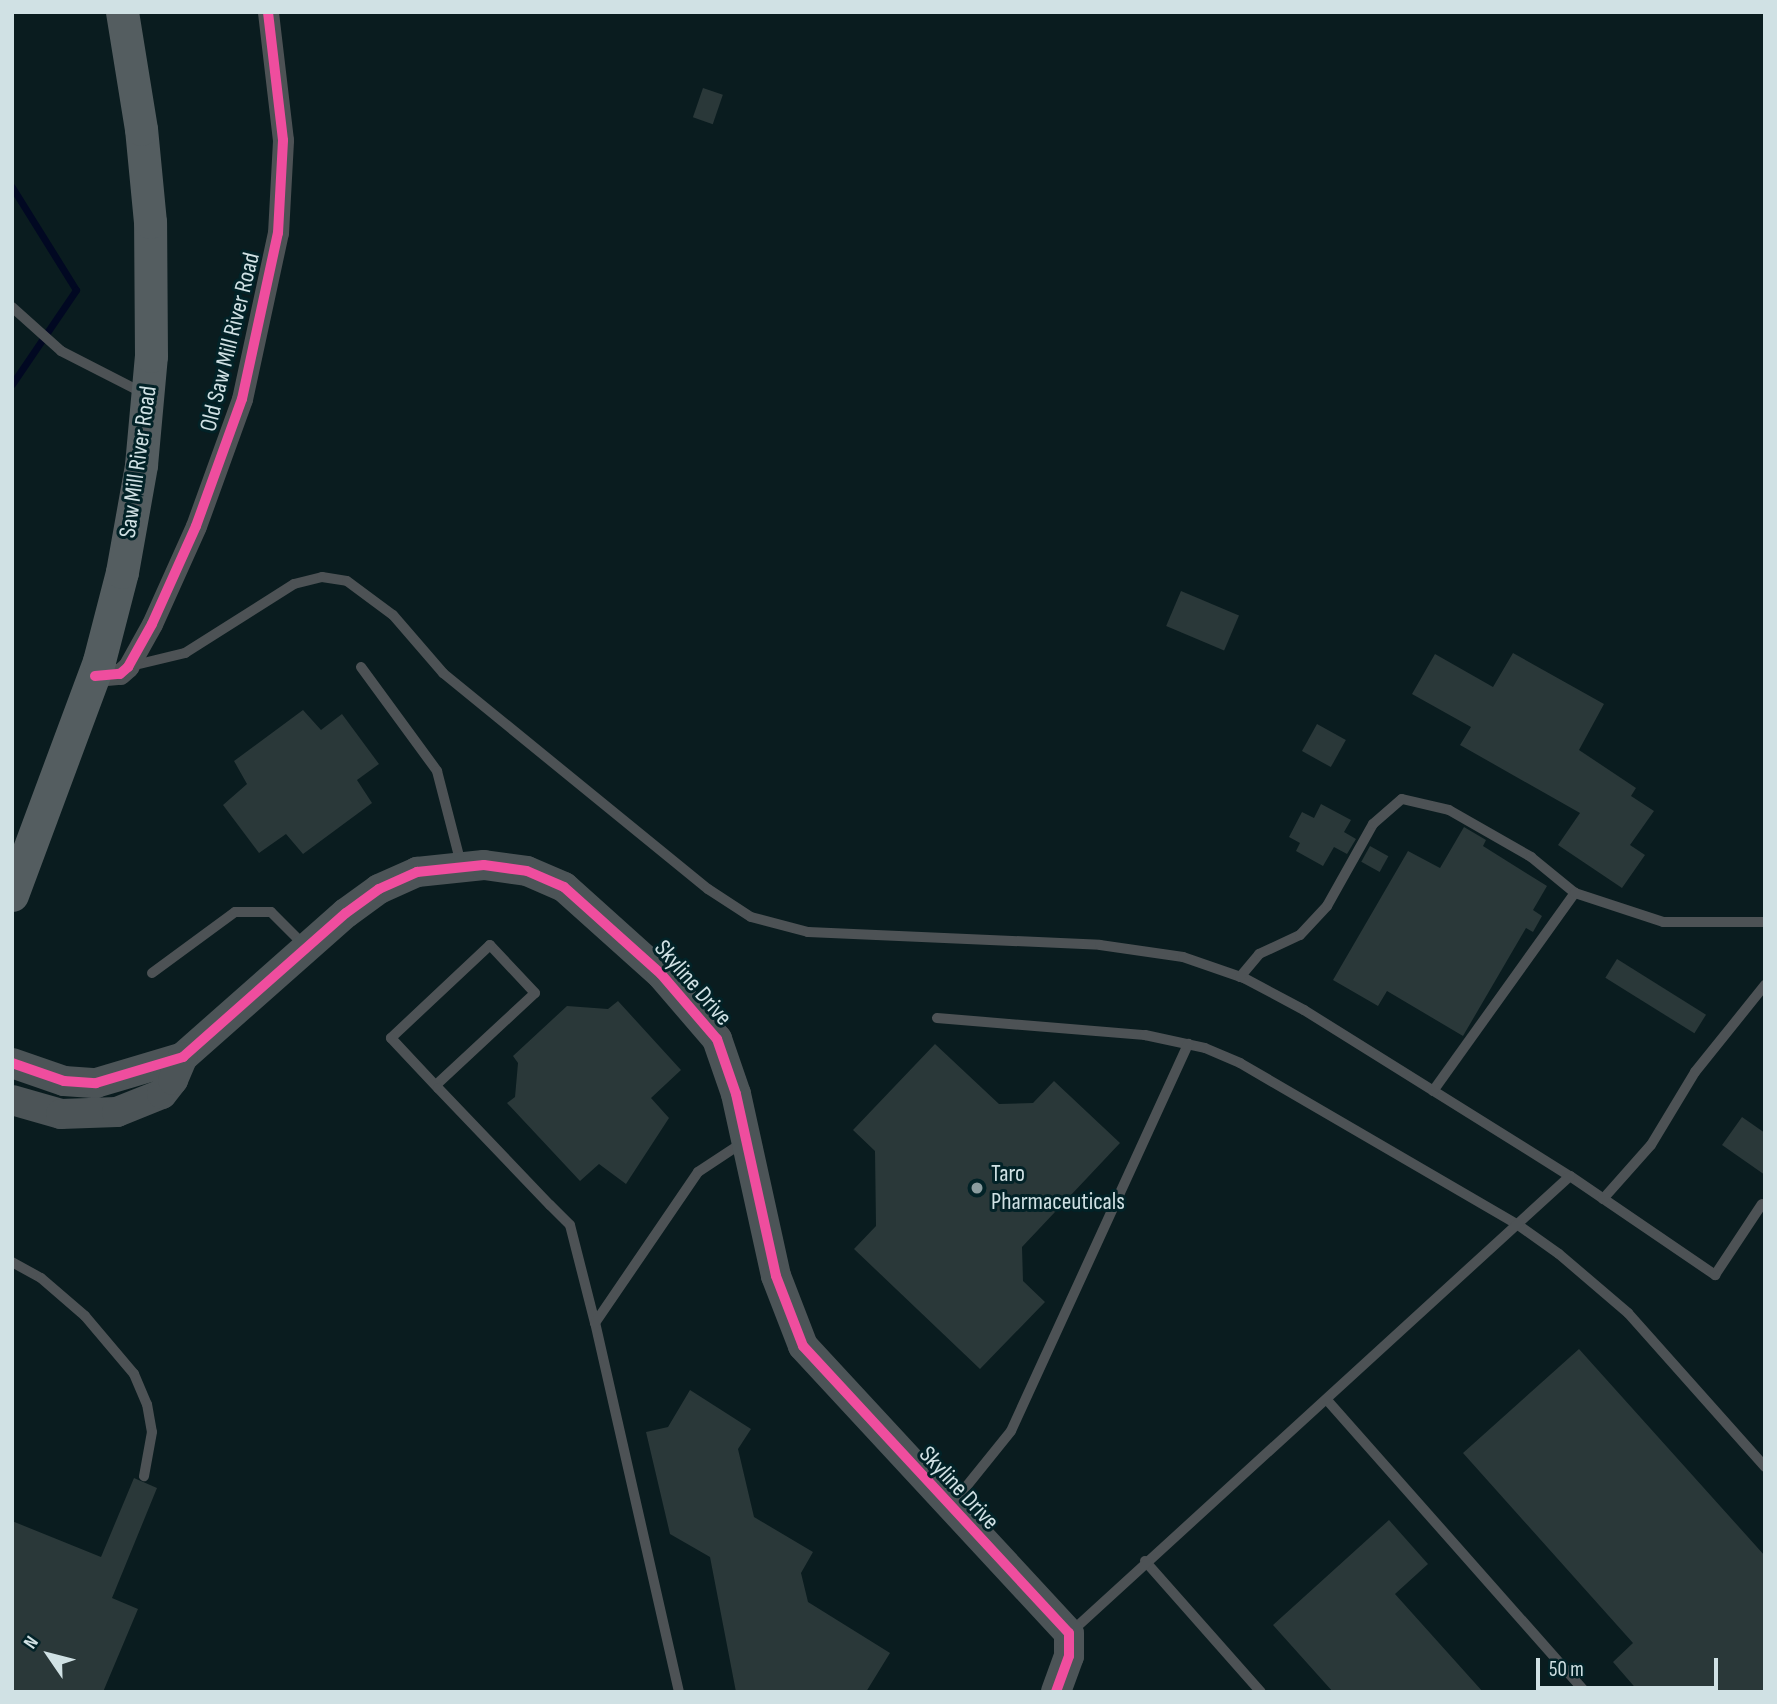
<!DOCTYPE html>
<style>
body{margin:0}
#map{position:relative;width:1777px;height:1704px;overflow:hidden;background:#0a1c1f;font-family:"Sofia Sans Condensed",sans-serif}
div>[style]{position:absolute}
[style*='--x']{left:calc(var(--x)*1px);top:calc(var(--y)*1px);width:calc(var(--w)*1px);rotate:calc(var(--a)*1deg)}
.stream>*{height:7px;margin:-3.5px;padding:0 3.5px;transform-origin:3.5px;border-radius:3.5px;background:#010822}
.building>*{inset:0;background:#2a3839;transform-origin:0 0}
.lane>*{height:10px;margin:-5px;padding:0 5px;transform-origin:5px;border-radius:5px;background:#4d5255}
.street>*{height:21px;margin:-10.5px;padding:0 10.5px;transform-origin:10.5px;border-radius:10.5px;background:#4d5255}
.secondary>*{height:30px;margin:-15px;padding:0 15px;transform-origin:15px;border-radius:15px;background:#4c5457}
.primary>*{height:33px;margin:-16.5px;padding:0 16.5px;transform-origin:16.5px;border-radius:16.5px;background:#545d60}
.cycleway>*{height:10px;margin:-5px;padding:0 5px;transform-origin:5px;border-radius:5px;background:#ef4d9e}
.dots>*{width:19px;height:19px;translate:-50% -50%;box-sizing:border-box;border:4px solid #022227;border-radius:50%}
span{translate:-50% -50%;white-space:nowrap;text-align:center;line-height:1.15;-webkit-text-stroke:6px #022227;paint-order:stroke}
.street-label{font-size:24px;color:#d0e1e4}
.poi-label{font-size:24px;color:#d0e1e4}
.left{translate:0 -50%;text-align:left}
.frame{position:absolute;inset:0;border:14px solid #d0e1e4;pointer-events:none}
.north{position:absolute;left:14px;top:1620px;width:70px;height:70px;-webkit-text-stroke:5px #022227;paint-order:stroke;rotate:305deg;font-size:19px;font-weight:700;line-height:28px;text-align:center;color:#d0e1e4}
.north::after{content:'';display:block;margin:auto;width:24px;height:32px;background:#d0e1e4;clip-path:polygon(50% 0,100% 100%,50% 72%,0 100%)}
.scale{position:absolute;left:1536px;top:1658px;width:182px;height:32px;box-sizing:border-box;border:4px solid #d0e1e4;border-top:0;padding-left:9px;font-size:21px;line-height:24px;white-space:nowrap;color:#d0e1e4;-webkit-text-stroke:5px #022227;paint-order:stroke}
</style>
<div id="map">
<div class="stream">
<div style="--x:12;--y:187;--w:121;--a:58.1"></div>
<div style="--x:76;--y:290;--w:114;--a:124.2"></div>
</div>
<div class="building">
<div style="left:703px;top:88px;width:21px;height:31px;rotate:19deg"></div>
<div style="left:1181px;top:591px;width:63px;height:38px;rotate:23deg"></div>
<div style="clip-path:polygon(1513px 653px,1604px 704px,1579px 750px,1636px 788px,1631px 796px,1654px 811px,1630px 845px,1645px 855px,1622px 888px,1558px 845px,1580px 813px,1460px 745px,1471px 727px,1412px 694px,1435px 654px,1493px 687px)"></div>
<div style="clip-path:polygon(303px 710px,321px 730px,342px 714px,379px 764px,357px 780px,372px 803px,303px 854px,286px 834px,259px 853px,223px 805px,247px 784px,234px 761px)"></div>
<div style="left:1317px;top:724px;width:33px;height:31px;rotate:29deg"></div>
<div style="clip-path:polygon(1321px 804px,1351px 820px,1344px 832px,1356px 839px,1347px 854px,1334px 847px,1323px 866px,1296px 851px,1300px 843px,1289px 837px,1302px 812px,1314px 818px)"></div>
<div style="clip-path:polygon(1464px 827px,1486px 840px,1483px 846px,1547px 886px,1533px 910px,1542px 916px,1533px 932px,1526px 928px,1463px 1036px,1387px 991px,1378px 1006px,1333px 980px,1408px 851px,1440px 868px)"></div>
<div style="left:1370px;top:846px;width:21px;height:18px;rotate:29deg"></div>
<div style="left:1617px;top:959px;width:105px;height:22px;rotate:32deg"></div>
<div style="clip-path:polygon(618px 1001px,681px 1070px,651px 1098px,669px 1118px,626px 1184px,599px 1164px,580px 1181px,507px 1103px,515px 1097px,518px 1063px,513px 1056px,567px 1006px,608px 1009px)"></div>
<div style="clip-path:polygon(935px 1044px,999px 1104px,1033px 1103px,1054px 1081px,1120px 1143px,1022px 1247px,1023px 1281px,1045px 1302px,980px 1369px,854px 1249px,876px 1226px,875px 1151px,853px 1130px)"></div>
<div style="clip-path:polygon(1742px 1117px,1765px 1133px,1765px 1175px,1722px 1145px)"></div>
<div style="clip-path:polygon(1579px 1349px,1765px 1556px,1765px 1692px,1639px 1692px,1613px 1662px,1633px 1643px,1463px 1453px)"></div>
<div style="clip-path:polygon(690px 1390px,751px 1429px,738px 1449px,754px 1517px,813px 1552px,801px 1573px,808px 1602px,890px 1653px,866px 1692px,736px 1692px,710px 1557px,670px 1534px,646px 1432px,668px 1427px)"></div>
<div style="clip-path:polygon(134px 1478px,157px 1488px,112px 1598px,138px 1609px,103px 1692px,12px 1692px,12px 1521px,101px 1557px)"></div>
<div style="clip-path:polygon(1389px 1520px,1428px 1564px,1395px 1594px,1483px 1692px,1333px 1692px,1273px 1625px)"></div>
</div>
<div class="lane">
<div style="--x:12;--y:307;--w:66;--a:41.9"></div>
<div style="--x:61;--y:351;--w:92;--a:27.1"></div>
<div style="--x:131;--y:666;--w:56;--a:-13.5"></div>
<div style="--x:185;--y:653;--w:129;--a:-32.3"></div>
<div style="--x:294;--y:584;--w:29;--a:-14"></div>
<div style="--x:322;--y:577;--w:25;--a:9"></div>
<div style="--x:347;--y:581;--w:57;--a:36.5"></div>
<div style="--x:393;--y:615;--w:77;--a:49.2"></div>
<div style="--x:443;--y:673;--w:342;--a:39.2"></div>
<div style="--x:708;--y:889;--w:51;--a:33.1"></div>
<div style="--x:751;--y:917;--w:59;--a:14.7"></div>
<div style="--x:808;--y:932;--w:292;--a:2.5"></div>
<div style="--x:1100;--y:945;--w:84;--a:8.2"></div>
<div style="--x:1183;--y:957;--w:65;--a:19"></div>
<div style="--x:1244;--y:978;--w:68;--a:28.1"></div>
<div style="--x:1304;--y:1010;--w:314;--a:32"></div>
<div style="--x:1570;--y:1176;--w:176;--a:34.3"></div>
<div style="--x:1715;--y:1275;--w:85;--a:-56.5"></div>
<div style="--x:361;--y:667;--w:129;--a:53.8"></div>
<div style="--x:437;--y:771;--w:96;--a:75.5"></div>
<div style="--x:152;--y:973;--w:103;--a:-36.3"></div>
<div style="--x:235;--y:912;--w:36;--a:0"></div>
<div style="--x:271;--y:912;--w:47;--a:45"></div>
<div style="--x:1240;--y:977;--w:30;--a:-50"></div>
<div style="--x:1259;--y:954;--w:45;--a:-24.9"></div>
<div style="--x:1300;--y:935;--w:40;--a:-47"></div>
<div style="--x:1327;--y:906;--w:94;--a:-60.7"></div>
<div style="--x:1373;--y:824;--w:38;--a:-41"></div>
<div style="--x:1402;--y:799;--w:48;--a:13.2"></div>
<div style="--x:1449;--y:810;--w:95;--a:29.8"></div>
<div style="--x:1531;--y:857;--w:57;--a:39.3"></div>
<div style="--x:937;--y:1018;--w:209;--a:4.7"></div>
<div style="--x:1145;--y:1035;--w:61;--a:12.2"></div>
<div style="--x:1205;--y:1048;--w:38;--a:23"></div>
<div style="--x:1240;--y:1063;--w:322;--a:30.2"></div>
<div style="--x:1518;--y:1225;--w:50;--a:35.3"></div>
<div style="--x:1559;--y:1254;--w:91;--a:40.5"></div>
<div style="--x:1628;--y:1313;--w:206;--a:48.3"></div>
<div style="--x:436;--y:1085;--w:135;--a:-42.9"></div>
<div style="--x:535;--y:993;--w:66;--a:-133.2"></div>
<div style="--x:490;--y:945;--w:136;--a:136.8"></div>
<div style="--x:391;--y:1038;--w:69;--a:46.8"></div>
<div style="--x:438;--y:1088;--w:162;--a:46.3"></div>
<div style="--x:550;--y:1205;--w:28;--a:45"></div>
<div style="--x:570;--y:1225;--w:101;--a:75.7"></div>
<div style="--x:1433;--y:1091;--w:244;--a:-54.4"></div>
<div style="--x:1575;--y:893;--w:93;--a:18.2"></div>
<div style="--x:1663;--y:922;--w:102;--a:0"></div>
<div style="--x:1603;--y:1199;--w:72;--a:-48.4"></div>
<div style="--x:1651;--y:1145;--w:85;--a:-58.9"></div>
<div style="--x:1695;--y:1072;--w:112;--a:-51.2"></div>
<div style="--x:12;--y:1262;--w:33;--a:29"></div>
<div style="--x:41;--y:1278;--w:58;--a:40.8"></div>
<div style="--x:85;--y:1316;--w:76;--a:49.8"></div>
<div style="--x:134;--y:1374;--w:33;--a:67"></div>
<div style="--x:147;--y:1404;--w:28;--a:80"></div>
<div style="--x:152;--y:1432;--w:45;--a:100.3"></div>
<div style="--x:1327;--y:1400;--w:390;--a:48.5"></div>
<div style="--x:953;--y:1503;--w:92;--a:-51.1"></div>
<div style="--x:1011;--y:1431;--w:426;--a:-65.4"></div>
<div style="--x:1145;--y:1561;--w:175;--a:48.5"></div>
<div style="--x:1071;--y:1632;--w:676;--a:-42.42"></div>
<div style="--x:679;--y:1692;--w:378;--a:-102.8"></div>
<div style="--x:595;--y:1323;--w:183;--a:-55.7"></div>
<div style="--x:698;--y:1172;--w:56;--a:-33.4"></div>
</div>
<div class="street">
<div style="--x:95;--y:676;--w:25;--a:-5"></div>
<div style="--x:120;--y:674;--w:11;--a:-41"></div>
<div style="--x:128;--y:667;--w:49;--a:-60.8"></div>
<div style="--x:152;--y:624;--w:107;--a:-65.8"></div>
<div style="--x:196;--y:526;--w:135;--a:-70.1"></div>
<div style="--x:242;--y:399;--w:170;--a:-77.8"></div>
<div style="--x:278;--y:233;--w:93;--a:-86.9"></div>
<div style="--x:283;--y:140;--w:129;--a:-96.7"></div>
</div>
<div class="secondary">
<div style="--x:12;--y:1063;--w:55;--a:19.1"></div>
<div style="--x:64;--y:1081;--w:32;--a:4"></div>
<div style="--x:96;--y:1083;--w:91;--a:-16.6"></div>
<div style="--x:183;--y:1057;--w:217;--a:-41.5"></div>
<div style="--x:346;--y:913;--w:41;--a:-36"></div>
<div style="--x:379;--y:889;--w:42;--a:-24.1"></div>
<div style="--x:417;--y:872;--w:67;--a:-6"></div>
<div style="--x:484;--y:865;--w:43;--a:7.9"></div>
<div style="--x:527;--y:871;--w:40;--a:23.4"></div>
<div style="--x:564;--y:887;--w:130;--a:41.9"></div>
<div style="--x:661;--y:974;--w:86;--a:49.3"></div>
<div style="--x:717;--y:1039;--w:58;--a:70.9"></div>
<div style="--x:736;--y:1094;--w:186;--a:77.6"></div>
<div style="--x:776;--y:1276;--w:75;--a:68.9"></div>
<div style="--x:803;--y:1346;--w:391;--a:47.2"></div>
<div style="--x:1069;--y:1633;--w:23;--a:90"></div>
<div style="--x:1069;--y:1656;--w:38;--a:110"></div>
<div style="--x:12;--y:1100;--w:51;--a:15.9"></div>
<div style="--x:61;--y:1114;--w:56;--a:-2"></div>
<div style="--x:117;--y:1112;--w:48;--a:-21.8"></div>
<div style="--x:162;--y:1094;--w:18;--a:-52"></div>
<div style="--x:173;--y:1080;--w:25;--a:-67"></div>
</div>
<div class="primary">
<div style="--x:12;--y:895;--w:250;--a:-69.6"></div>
<div style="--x:99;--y:661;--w:92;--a:-75.5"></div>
<div style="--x:122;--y:572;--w:109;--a:-79.9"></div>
<div style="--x:141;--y:465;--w:109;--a:-84.8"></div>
<div style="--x:151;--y:356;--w:134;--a:-90.4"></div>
<div style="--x:150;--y:222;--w:93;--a:-95.5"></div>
<div style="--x:141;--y:129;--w:119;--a:-99.2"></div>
</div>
<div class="cycleway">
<div style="--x:95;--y:676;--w:25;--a:-5"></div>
<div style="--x:120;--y:674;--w:11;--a:-41"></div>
<div style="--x:128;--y:667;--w:49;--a:-60.8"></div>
<div style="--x:152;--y:624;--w:107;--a:-65.8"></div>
<div style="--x:196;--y:526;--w:135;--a:-70.1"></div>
<div style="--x:242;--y:399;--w:170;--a:-77.8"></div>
<div style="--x:278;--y:233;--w:93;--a:-86.9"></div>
<div style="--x:283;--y:140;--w:129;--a:-96.7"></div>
<div style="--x:12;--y:1063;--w:55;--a:19.1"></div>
<div style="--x:64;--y:1081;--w:32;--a:4"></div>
<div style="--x:96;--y:1083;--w:91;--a:-16.6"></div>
<div style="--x:183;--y:1057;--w:217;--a:-41.5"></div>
<div style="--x:346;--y:913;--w:41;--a:-36"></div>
<div style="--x:379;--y:889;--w:42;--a:-24.1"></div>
<div style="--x:417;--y:872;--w:67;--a:-6"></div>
<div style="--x:484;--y:865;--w:43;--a:7.9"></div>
<div style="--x:527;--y:871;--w:40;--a:23.4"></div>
<div style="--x:564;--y:887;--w:130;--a:41.9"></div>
<div style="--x:661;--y:974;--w:86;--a:49.3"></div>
<div style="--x:717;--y:1039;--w:58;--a:70.9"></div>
<div style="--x:736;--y:1094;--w:186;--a:77.6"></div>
<div style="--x:776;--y:1276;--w:75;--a:68.9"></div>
<div style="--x:803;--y:1346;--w:391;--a:47.2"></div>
<div style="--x:1069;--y:1633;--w:23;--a:90"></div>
<div style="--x:1069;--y:1656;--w:38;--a:110"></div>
</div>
<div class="dots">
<div style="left:977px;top:1188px;background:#8b9c9f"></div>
</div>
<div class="street-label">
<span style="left:230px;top:342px;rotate:-76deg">Old Saw Mill River Road</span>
<span style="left:138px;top:462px;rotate:-82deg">Saw Mill River Road</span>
<span style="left:693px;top:983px;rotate:49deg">Skyline Drive</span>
<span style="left:959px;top:1488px;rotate:47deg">Skyline Drive</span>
</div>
<div class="poi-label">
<span class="left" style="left:991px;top:1188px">Taro<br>Pharmaceuticals</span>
</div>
<div class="frame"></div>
<div class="north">N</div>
<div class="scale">50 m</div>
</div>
